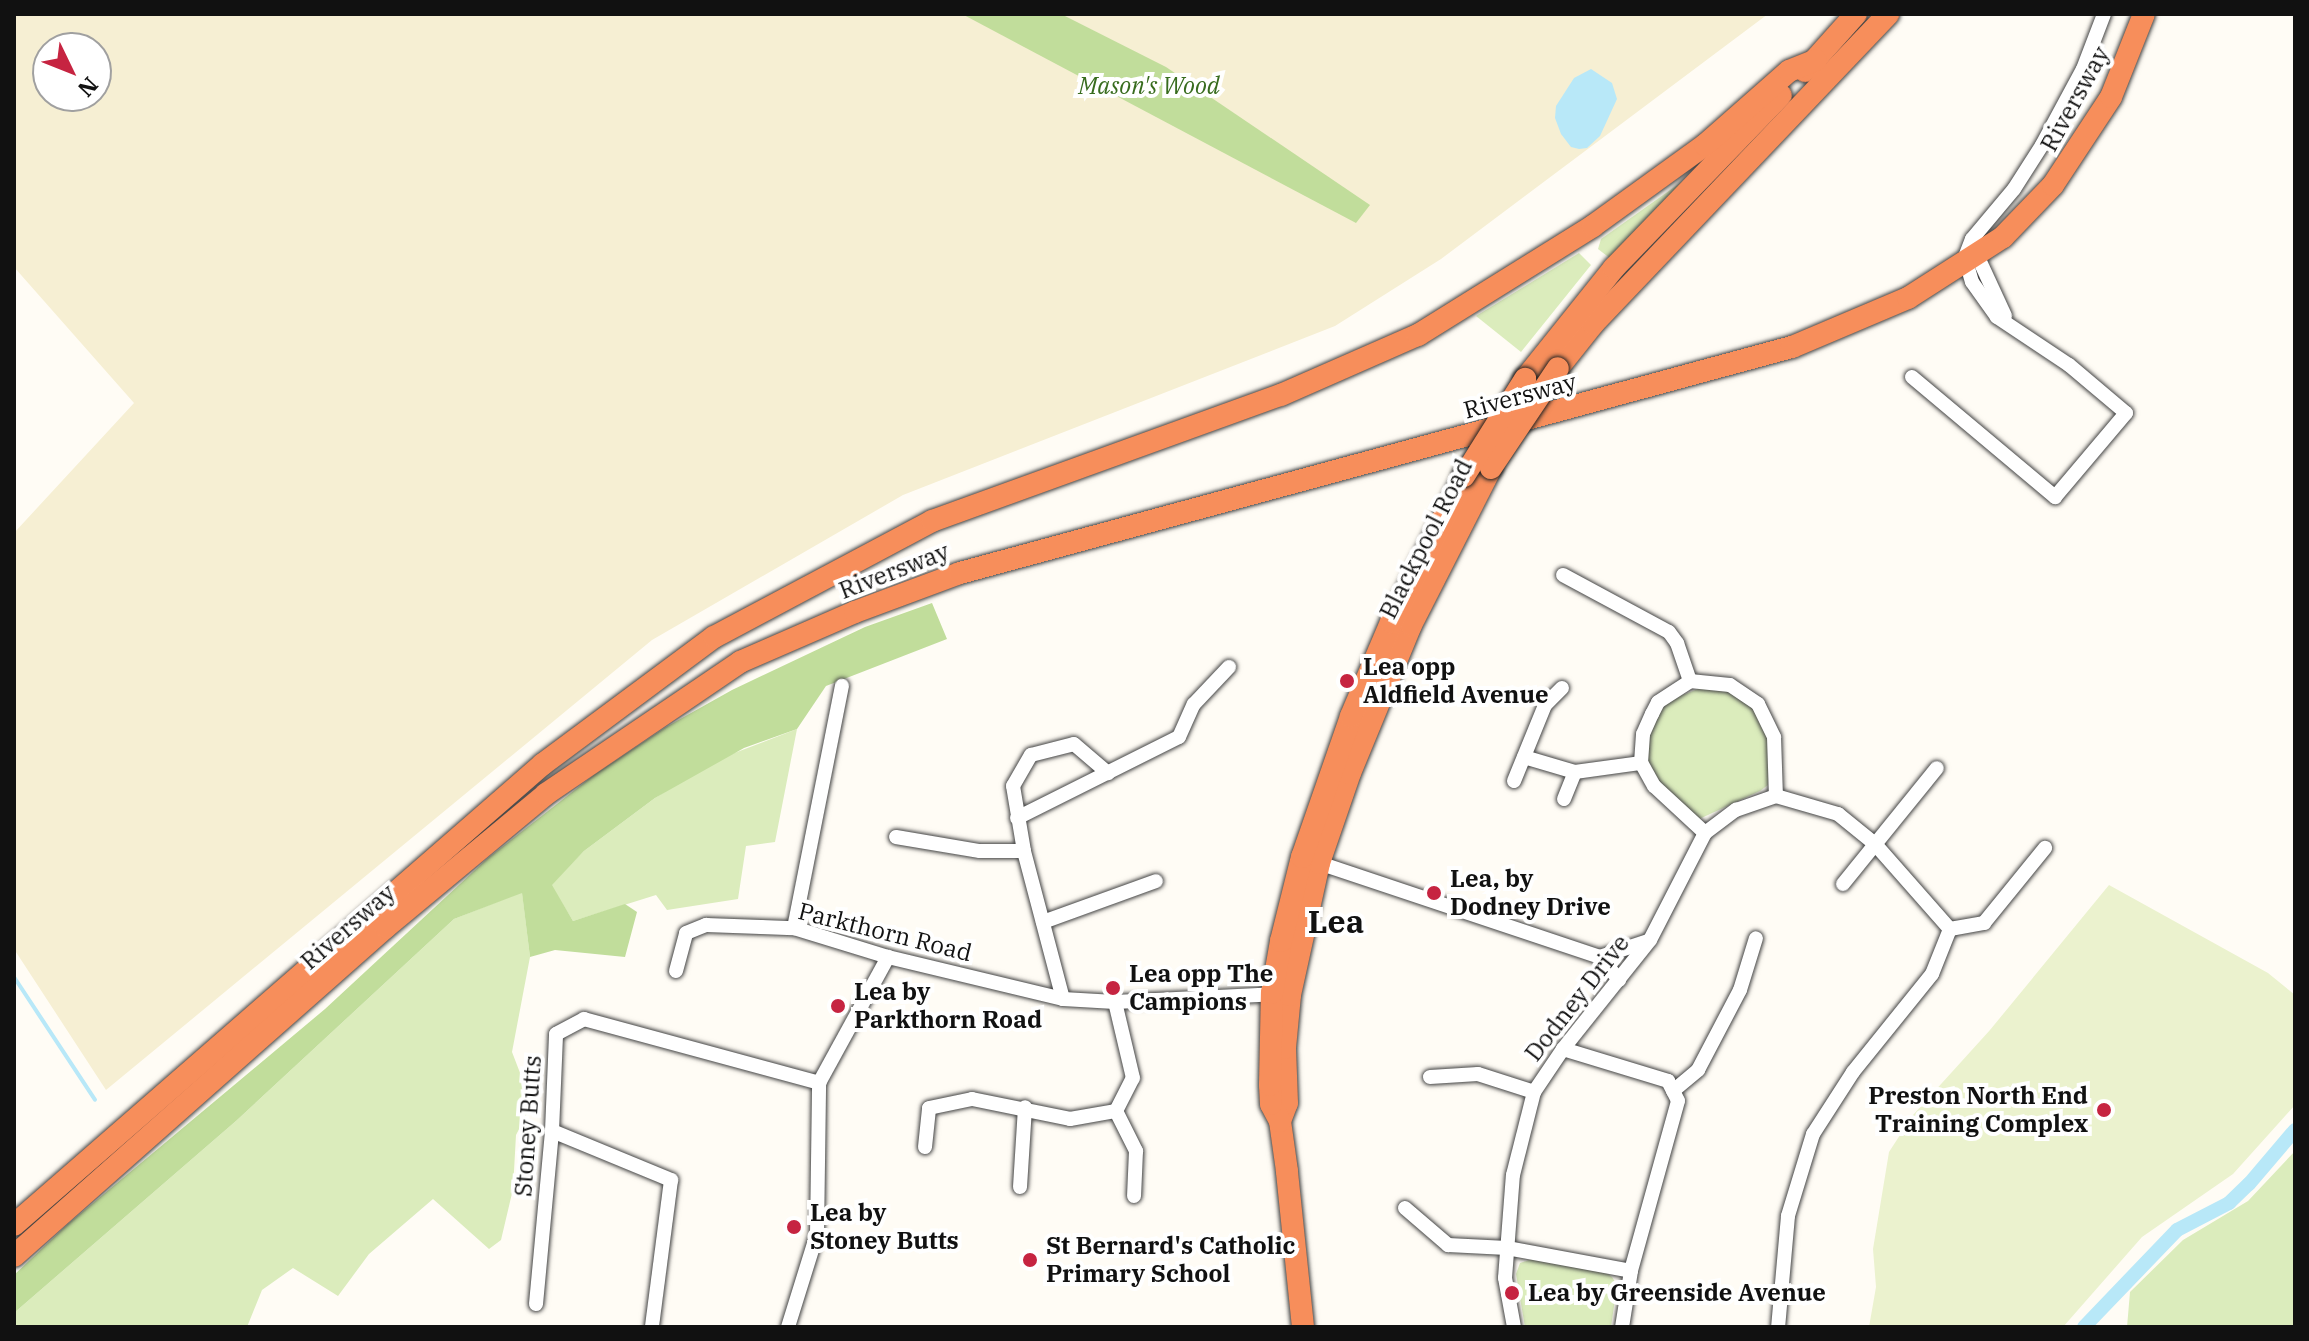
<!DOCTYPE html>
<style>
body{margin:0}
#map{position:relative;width:2309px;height:1341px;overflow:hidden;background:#fffcf5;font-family:"IBM Plex Serif",serif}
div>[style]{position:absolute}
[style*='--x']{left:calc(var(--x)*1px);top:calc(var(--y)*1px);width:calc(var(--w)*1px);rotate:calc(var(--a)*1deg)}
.farmland>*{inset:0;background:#f6efd3}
.green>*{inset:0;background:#dbecbc}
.forest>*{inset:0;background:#c1dd9b}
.pitch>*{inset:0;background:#ebf2ce}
.water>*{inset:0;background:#b8e8f8}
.stream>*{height:4px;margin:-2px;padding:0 2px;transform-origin:2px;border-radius:2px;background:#b8e8f8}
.canal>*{height:14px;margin:-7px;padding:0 7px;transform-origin:7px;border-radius:7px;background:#b8e8f8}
.roads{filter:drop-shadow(0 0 2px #444) drop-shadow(0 0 2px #444)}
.minor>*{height:14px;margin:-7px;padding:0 7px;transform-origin:7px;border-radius:7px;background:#fff}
.highway>*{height:22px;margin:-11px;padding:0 11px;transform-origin:11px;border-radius:11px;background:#f78e5b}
.bridges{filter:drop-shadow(0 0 2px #222) drop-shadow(0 0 2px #222)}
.highway-bridge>*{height:22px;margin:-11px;padding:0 11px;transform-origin:11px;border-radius:11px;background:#f78e5b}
.dots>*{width:22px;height:22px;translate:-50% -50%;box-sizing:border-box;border:4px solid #fff;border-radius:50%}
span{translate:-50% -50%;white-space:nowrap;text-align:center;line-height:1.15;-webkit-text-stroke:8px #fff;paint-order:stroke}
.park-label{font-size:24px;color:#386c1e;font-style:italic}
.street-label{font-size:24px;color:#111}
.poi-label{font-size:24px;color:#111;font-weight:700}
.left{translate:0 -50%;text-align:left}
.right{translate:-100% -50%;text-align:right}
.district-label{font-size:32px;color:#111;font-weight:700}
.frame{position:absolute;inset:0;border:16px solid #111;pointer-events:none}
.north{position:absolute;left:32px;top:32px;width:80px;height:80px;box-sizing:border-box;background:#fff;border:2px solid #a0a0a0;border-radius:50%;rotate:133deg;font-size:22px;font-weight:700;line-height:32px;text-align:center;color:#111}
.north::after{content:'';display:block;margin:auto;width:28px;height:36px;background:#c62441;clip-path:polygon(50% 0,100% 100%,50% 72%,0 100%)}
</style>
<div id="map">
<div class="farmland">
<div style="clip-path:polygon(evenodd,14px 14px,1768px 14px,1441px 259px,1335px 326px,903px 495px,652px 640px,106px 1090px,14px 949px,14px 533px,134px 403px,14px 267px,14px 14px,48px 48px,96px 48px,96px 96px,48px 96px,48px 48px)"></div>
</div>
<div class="green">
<div style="clip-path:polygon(1697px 171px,1611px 259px,1598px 249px,1601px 239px)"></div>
<div style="clip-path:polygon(1579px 253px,1591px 265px,1521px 352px,1476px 316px)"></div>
<div style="clip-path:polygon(1708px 685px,1730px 691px,1755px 709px,1767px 729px,1770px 775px,1768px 785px,1760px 791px,1697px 820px,1656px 781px,1646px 757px,1648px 739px,1653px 720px,1670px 700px)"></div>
<div style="clip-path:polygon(797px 729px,775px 842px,746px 846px,738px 899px,667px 910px,656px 895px,573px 921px,551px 885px,584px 851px,655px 798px,716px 760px)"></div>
<div style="clip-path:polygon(522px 892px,530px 957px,512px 1052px,532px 1104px,516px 1135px,513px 1189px,501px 1240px,489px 1249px,433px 1199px,369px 1254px,338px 1296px,293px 1268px,262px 1290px,247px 1327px,14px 1327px,14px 1313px,236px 1121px,454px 919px)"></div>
<div style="clip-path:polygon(2295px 1151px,2295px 1327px,2127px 1327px,2130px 1292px,2183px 1240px,2248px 1201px)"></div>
<div style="clip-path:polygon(1532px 1259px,1604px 1271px,1612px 1277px,1617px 1285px,1611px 1327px,1525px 1327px,1516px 1274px,1520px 1263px)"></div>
</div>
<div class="forest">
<div style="clip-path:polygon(962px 14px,1061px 14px,1166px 67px,1370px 205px,1356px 223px)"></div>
<div style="clip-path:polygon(932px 603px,947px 639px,826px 686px,797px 729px,744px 748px,655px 798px,584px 851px,552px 885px,573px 921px,625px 904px,637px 912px,625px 957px,555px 950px,530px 957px,522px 893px,454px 919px,236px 1121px,14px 1313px,14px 1275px,68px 1224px,325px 1009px,488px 858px,594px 775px,666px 727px,732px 690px,865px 627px)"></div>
</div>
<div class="pitch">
<div style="clip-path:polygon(2109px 885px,2268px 973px,2295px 995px,2295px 1105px,2233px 1174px,2142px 1237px,2063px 1327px,1869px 1327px,1876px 1287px,1873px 1249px,1889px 1152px,1913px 1115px,1990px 1030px)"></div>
</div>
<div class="water">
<div style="clip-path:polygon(1591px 69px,1612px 83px,1617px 99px,1600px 136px,1587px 148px,1579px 149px,1571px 147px,1561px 134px,1555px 118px,1556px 106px,1574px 78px)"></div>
</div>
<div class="stream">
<div style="--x:14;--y:977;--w:147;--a:56.6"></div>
</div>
<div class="canal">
<div style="--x:2084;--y:1327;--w:134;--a:-46.2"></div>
<div style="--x:2177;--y:1230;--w:59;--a:-27.4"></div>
<div style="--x:2229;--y:1203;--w:28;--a:-44"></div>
<div style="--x:2249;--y:1184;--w:71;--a:-49.6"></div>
</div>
<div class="roads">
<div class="minor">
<div style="--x:1977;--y:255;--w:67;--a:65.3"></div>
<div style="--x:1912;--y:377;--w:187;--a:40"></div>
<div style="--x:2055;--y:497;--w:110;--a:-49.8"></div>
<div style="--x:2126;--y:413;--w:75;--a:-139.9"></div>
<div style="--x:2069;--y:365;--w:87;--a:-146.3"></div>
<div style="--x:1997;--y:317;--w:43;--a:-125.5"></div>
<div style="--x:1972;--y:282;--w:26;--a:-106"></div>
<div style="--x:1965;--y:257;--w:19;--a:-69"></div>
<div style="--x:1972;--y:239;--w:65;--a:-50"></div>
<div style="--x:2014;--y:189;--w:52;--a:-57.5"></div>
<div style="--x:2042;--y:145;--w:86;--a:-61.7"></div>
<div style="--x:2083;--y:69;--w:59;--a:-69.1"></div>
<div style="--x:1563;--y:575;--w:120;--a:28.3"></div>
<div style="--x:1669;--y:632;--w:14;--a:54"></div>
<div style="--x:1677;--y:643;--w:40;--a:71.1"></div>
<div style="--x:1524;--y:757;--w:53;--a:16.4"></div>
<div style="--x:1575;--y:772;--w:67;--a:-7.8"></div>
<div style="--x:1514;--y:781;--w:82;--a:-67.8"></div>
<div style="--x:1545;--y:705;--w:24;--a:-45"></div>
<div style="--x:1564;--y:799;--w:29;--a:-68"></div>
<div style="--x:1017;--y:818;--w:181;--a:-26.6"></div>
<div style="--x:1179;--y:737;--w:36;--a:-66"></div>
<div style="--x:1194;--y:704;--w:51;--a:-46.6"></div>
<div style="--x:1705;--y:833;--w:69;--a:-137.3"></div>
<div style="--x:1654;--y:786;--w:26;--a:-119"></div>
<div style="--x:1641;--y:763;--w:29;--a:-86"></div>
<div style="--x:1643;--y:734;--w:22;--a:-66"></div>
<div style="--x:1652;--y:714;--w:13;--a:-63"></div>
<div style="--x:1658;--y:702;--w:38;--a:-33"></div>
<div style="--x:1690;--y:681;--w:40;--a:5.7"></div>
<div style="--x:1730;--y:685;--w:34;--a:34"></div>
<div style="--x:1758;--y:704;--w:37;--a:64"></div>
<div style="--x:1774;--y:737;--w:59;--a:88.1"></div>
<div style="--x:896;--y:837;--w:85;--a:9.5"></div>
<div style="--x:980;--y:851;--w:44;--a:0"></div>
<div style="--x:1313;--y:861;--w:303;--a:18.5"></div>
<div style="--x:1600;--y:957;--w:30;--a:50"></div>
<div style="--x:1843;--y:884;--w:149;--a:-51"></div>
<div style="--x:1043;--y:922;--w:120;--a:-19.9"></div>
<div style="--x:794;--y:928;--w:247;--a:-78.8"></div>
<div style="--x:1950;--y:929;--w:35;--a:-10"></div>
<div style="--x:1984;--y:923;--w:97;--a:-50.9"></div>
<div style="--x:1600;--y:957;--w:51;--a:-18.4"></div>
<div style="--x:676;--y:971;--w:39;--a:-75"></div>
<div style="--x:686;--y:933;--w:22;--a:-22"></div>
<div style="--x:706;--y:925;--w:55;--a:2.1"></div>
<div style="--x:761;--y:927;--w:33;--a:2"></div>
<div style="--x:794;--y:928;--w:98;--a:17.1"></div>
<div style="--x:888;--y:957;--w:180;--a:13.5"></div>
<div style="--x:1063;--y:999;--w:52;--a:3.3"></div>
<div style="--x:1115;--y:1002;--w:164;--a:-2.8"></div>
<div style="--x:1063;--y:999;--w:153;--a:-104.8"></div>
<div style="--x:1024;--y:851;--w:66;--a:-99.6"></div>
<div style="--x:1013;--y:786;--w:36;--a:-60"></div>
<div style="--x:1031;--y:755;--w:44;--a:-14.3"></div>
<div style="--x:1074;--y:744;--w:45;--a:40.5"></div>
<div style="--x:1563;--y:1049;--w:110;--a:16.9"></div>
<div style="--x:1668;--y:1081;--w:22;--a:63"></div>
<div style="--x:1678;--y:1101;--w:176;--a:105.5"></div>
<div style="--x:1631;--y:1271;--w:57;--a:99.1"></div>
<div style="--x:1430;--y:1077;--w:48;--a:-3.6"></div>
<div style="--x:1478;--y:1074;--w:59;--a:17.8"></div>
<div style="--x:1673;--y:1091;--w:33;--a:-40"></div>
<div style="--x:1698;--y:1070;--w:90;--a:-62.3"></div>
<div style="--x:1740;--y:990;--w:54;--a:-72.9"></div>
<div style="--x:1116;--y:1111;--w:45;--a:63.4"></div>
<div style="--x:1136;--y:1151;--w:45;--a:92.5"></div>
<div style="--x:552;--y:1131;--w:129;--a:22.4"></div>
<div style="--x:671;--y:1180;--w:148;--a:97.4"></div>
<div style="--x:925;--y:1147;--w:39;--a:-84"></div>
<div style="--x:929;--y:1108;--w:44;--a:-11.8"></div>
<div style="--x:972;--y:1099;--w:100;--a:11.5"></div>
<div style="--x:1070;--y:1119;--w:47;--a:-9.9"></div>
<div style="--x:1116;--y:1111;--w:37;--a:-63"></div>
<div style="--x:1133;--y:1078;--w:78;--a:-103.3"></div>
<div style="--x:1020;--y:1187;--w:80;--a:-86.4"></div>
<div style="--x:1405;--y:1208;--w:57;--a:40.7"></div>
<div style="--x:1448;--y:1245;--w:59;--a:2.9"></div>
<div style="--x:1507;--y:1248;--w:126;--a:10.5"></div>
<div style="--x:536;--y:1304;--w:174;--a:-84.7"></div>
<div style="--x:552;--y:1131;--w:97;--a:-87.6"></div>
<div style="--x:556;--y:1034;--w:32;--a:-28"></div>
<div style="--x:584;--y:1019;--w:244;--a:15.2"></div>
<div style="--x:788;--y:1327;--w:97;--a:-72.7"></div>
<div style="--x:817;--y:1234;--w:151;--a:-89.2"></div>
<div style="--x:819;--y:1083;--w:144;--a:-61.3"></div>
<div style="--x:1514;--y:1327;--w:50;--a:-100.4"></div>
<div style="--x:1505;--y:1278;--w:103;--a:-85.6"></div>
<div style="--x:1513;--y:1175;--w:86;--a:-75.8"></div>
<div style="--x:1534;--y:1092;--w:52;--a:-56"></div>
<div style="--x:1563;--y:1049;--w:139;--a:-51.4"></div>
<div style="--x:1650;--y:940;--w:120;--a:-62.8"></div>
<div style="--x:1705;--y:833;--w:39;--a:-37"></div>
<div style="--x:1736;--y:810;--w:42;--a:-19.3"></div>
<div style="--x:1776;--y:796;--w:65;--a:16.2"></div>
<div style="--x:1838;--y:814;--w:48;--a:39"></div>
<div style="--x:1875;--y:844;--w:113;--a:48.6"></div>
<div style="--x:1950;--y:929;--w:48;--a:111.8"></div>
<div style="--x:1932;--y:974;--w:126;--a:128.9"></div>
<div style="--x:1853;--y:1072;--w:74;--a:122.8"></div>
<div style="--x:1813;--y:1134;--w:86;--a:107"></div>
<div style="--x:1788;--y:1216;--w:111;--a:95.1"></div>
</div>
<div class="highway">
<div style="--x:1805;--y:71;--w:76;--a:-48.2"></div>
<div style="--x:1558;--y:368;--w:56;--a:-51.5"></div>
<div style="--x:1593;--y:324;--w:428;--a:-46.4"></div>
<div style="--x:1525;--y:379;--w:142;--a:-51.3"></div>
<div style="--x:1614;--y:268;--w:240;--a:-46"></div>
<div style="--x:1280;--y:1121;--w:19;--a:-69"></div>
<div style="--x:1287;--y:1103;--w:55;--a:-92.1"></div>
<div style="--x:1285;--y:1048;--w:53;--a:-84.6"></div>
<div style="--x:1290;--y:995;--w:135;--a:-77.6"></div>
<div style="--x:1319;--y:863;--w:95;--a:-71"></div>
<div style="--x:1350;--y:773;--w:160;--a:-67.6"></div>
<div style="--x:1411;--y:625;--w:176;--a:-63"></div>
<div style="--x:14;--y:1225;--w:702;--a:-41.07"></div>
<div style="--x:543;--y:764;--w:213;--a:-36.6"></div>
<div style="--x:714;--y:637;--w:247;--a:-28"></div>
<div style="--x:932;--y:521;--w:371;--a:-19.9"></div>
<div style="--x:1281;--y:395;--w:150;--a:-23.7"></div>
<div style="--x:1418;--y:335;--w:206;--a:-31.9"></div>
<div style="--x:1593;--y:226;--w:138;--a:-35.9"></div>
<div style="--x:1705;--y:145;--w:112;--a:-41.4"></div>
<div style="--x:1789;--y:71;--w:29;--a:-22"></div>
<div style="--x:14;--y:1256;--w:497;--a:-41.5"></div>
<div style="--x:386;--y:927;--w:208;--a:-39.7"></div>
<div style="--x:546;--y:794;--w:235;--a:-34.2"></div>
<div style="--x:740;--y:662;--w:125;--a:-23.5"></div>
<div style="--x:855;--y:612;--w:112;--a:-20.4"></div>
<div style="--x:960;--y:573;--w:862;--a:-15.2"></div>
<div style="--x:1792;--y:347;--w:126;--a:-22.9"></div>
<div style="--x:1908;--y:298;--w:113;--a:-32.7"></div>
<div style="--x:2003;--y:237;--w:72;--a:-46.1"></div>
<div style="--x:2053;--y:185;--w:105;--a:-56.6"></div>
<div style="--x:2111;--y:97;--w:89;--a:-68.3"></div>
<div style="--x:1303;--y:1327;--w:157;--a:-95.9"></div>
<div style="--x:1287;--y:1171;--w:50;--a:-98"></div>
<div style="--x:1280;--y:1121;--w:19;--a:-118"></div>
<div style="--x:1271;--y:1104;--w:19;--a:-93"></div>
<div style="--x:1270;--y:1085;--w:92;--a:-88.8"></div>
<div style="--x:1272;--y:993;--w:53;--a:-80.2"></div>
<div style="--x:1281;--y:941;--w:87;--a:-76"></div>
<div style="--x:1302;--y:857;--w:149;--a:-70.8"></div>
<div style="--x:1351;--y:716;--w:102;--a:-66.9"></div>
<div style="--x:1391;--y:622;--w:163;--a:-63.4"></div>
</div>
</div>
<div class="bridges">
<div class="highway-bridge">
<div style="--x:1491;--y:468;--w:120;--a:-56.2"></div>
<div style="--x:1464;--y:476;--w:115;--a:-57.8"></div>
</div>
</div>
<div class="dots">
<div style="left:1347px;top:681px;background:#c62441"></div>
<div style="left:1434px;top:893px;background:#c62441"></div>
<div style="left:1113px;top:988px;background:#c62441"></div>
<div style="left:838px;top:1006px;background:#c62441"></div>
<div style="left:2104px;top:1110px;background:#c62441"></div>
<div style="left:794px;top:1227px;background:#c62441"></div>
<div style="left:1030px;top:1260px;background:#c62441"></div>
<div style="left:1512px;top:1293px;background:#c62441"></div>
</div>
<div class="park-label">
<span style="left:1149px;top:86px">Mason's Wood</span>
</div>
<div class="street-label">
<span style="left:2075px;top:99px;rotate:-61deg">Riversway</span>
<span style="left:1520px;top:396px;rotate:-15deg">Riversway</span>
<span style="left:1426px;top:539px;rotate:-63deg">Blackpool Road</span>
<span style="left:894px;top:571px;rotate:-21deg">Riversway</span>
<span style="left:348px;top:927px;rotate:-41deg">Riversway</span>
<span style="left:885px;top:932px;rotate:14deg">Parkthorn Road</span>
<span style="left:1577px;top:998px;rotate:-52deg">Dodney Drive</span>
<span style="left:528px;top:1126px;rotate:-86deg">Stoney Butts</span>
</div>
<div class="poi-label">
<span class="left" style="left:1363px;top:681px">Lea opp<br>Aldfield Avenue</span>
<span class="left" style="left:1450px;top:893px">Lea, by<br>Dodney Drive</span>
<span class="left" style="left:1129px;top:988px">Lea opp The<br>Campions</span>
<span class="left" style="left:854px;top:1006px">Lea by<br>Parkthorn Road</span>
<span class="right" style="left:2088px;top:1110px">Preston North End<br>Training Complex</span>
<span class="left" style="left:810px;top:1227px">Lea by<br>Stoney Butts</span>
<span class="left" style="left:1046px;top:1260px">St Bernard's Catholic<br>Primary School</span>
<span class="left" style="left:1528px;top:1293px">Lea by Greenside Avenue</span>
</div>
<div class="district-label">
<span style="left:1336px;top:921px">Lea</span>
</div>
<div class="frame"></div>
<div class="north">N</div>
</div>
